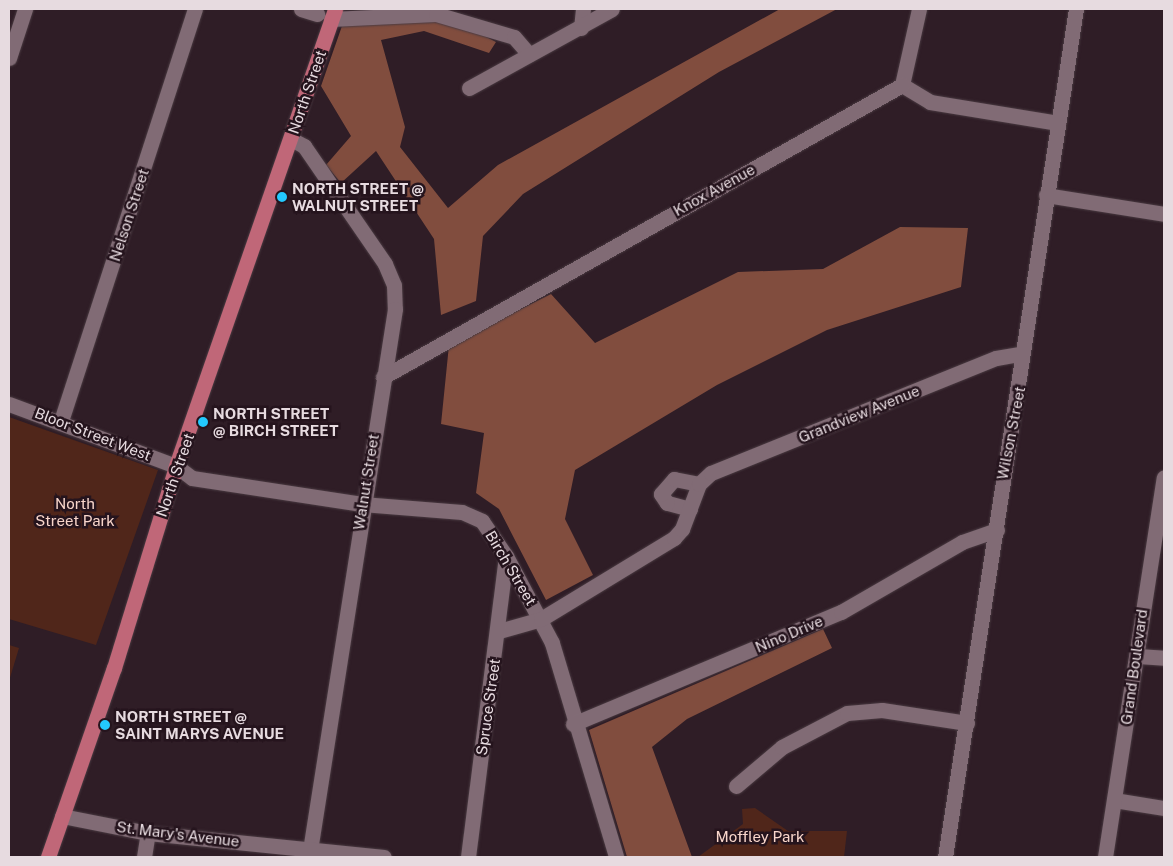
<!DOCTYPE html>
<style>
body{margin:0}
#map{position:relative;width:1173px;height:866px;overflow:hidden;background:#2f1d26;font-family:"Public Sans",sans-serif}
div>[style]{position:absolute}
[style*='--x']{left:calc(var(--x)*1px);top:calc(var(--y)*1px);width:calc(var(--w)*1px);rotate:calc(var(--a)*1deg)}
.green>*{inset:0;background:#50261a}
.forest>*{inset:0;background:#814d3e}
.roads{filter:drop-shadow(0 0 1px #493a41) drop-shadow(0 0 1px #493a41)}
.minor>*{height:15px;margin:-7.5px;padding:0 7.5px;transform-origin:7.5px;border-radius:7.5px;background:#816b75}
.major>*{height:15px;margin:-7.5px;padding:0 7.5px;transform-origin:7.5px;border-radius:7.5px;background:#c06778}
.dots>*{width:14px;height:14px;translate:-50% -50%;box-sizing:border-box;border:2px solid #25141d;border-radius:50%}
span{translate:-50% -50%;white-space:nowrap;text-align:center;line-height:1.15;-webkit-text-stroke:5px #25141d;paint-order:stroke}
.street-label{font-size:15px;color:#e7dbe0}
.poi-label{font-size:15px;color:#e7dbe0;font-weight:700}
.left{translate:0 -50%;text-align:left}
.park-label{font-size:15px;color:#f9d6cb}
.frame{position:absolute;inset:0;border:10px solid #e7dbe0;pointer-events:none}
</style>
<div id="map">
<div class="green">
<div style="clip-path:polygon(9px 417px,158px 470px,96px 645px,9px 619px)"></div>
<div style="clip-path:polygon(9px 645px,19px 648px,9px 681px)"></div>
<div style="clip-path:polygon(755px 808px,788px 831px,847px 831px,844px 857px,698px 857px,743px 824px,742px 809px)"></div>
</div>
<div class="forest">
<div style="clip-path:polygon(780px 9px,837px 9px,719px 72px,523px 194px,483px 236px,476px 301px,441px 315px,434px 239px,376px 151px,341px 183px,326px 165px,351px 136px,321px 86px,342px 26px,400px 14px,469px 28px,496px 42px,489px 53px,424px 31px,381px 40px,405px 127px,400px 147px,448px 208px,498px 165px)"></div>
<div style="clip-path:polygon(900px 227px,968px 228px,961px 287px,827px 330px,717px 385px,575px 470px,565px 519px,593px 575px,546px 600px,499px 509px,476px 493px,484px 433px,441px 424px,449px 345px,551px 294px,595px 343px,738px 272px,823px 269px)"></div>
<div style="clip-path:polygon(823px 629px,832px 648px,687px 719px,652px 747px,692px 857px,627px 857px,589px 730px)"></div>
</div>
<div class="roads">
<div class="minor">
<div style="--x:301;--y:9;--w:17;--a:17"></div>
<div style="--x:331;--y:19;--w:105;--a:-2.7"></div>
<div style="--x:436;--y:14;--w:81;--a:16.4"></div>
<div style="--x:514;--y:37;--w:23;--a:49"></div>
<div style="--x:581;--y:28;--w:19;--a:-84"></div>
<div style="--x:9;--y:58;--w:52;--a:-71.9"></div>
<div style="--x:902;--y:85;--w:33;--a:31"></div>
<div style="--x:930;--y:102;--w:130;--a:9.3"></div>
<div style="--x:902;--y:85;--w:78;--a:-77.4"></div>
<div style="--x:469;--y:88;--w:163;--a:-28.9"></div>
<div style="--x:291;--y:139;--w:15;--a:28"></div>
<div style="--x:304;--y:146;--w:143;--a:55.5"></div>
<div style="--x:385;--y:264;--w:23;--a:67"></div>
<div style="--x:394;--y:285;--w:24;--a:88"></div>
<div style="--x:395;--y:309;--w:555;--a:98.92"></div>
<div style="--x:1046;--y:195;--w:120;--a:9.1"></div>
<div style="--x:383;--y:377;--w:596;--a:-29.36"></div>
<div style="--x:9;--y:404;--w:178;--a:20.4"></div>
<div style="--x:176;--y:466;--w:20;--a:37"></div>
<div style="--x:192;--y:478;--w:172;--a:8.7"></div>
<div style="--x:362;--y:504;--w:100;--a:4.6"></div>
<div style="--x:462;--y:512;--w:22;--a:24"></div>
<div style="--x:482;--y:521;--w:42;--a:55.6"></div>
<div style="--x:506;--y:556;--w:98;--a:62.1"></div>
<div style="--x:552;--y:643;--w:223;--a:73.3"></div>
<div style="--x:61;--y:421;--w:433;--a:-72"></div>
<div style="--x:690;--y:509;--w:24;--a:-165"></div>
<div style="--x:667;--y:503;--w:11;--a:-124"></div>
<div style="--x:661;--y:494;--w:20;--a:-49"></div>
<div style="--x:674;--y:479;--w:25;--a:11"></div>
<div style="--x:499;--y:631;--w:44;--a:-15.9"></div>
<div style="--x:541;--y:619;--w:156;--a:-31.3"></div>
<div style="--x:674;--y:538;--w:12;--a:-48"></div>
<div style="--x:682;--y:529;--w:48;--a:-69.3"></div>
<div style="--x:699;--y:484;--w:16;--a:-43"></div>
<div style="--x:711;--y:473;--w:307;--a:-22"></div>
<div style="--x:996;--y:358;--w:27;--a:-10"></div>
<div style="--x:1138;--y:656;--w:26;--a:4"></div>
<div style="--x:573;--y:724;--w:290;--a:-22.7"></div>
<div style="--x:841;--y:612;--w:140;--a:-30"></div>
<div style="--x:962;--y:542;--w:37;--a:-19"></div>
<div style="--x:736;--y:786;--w:60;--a:-40.3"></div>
<div style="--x:782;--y:747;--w:73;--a:-27.6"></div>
<div style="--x:847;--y:713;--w:35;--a:-5"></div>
<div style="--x:882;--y:710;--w:86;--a:8.7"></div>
<div style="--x:1114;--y:800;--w:51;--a:9.1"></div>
<div style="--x:62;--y:816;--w:88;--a:11.2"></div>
<div style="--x:148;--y:833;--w:237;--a:5.8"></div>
<div style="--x:144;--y:857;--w:24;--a:-81"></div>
<div style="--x:468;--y:857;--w:303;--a:-82.8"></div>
<div style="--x:945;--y:857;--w:858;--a:-81.22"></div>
<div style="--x:1105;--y:857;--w:384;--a:-81.2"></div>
</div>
<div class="major">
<div style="--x:48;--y:857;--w:200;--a:-70.8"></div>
<div style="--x:114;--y:668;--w:211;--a:-72.9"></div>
<div style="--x:176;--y:466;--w:484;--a:-70.8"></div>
</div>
</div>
<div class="dots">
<div style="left:282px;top:197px;background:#23c9fe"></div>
<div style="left:203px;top:422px;background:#23c9fe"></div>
<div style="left:105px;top:725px;background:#23c9fe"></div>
</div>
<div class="street-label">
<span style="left:307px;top:92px;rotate:-71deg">North Street</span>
<span style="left:714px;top:190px;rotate:-29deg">Knox Avenue</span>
<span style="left:129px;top:215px;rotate:-72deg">Nelson Street</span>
<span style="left:859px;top:414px;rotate:-22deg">Grandview Avenue</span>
<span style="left:1011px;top:433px;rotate:-79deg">Wilson Street</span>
<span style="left:93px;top:434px;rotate:21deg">Bloor Street West</span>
<span style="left:175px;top:475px;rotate:-71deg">North Street</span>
<span style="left:366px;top:482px;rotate:-81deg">Walnut Street</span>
<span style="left:511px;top:568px;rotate:59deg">Birch Street</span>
<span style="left:789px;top:634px;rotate:-23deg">Nino Drive</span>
<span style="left:1134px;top:667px;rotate:-82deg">Grand Boulevard</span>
<span style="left:488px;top:707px;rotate:-82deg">Spruce Street</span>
<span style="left:178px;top:834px;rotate:7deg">St. Mary's Avenue</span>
</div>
<div class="poi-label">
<span class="left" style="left:292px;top:197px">NORTH STREET @<br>WALNUT STREET</span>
<span class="left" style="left:213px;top:422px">NORTH STREET<br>@ BIRCH STREET</span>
<span class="left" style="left:115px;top:725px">NORTH STREET @<br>SAINT MARYS AVENUE</span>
</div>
<div class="park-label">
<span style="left:75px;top:512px">North<br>Street Park</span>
<span style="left:760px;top:837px">Moffley Park</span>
</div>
<div class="frame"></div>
</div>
